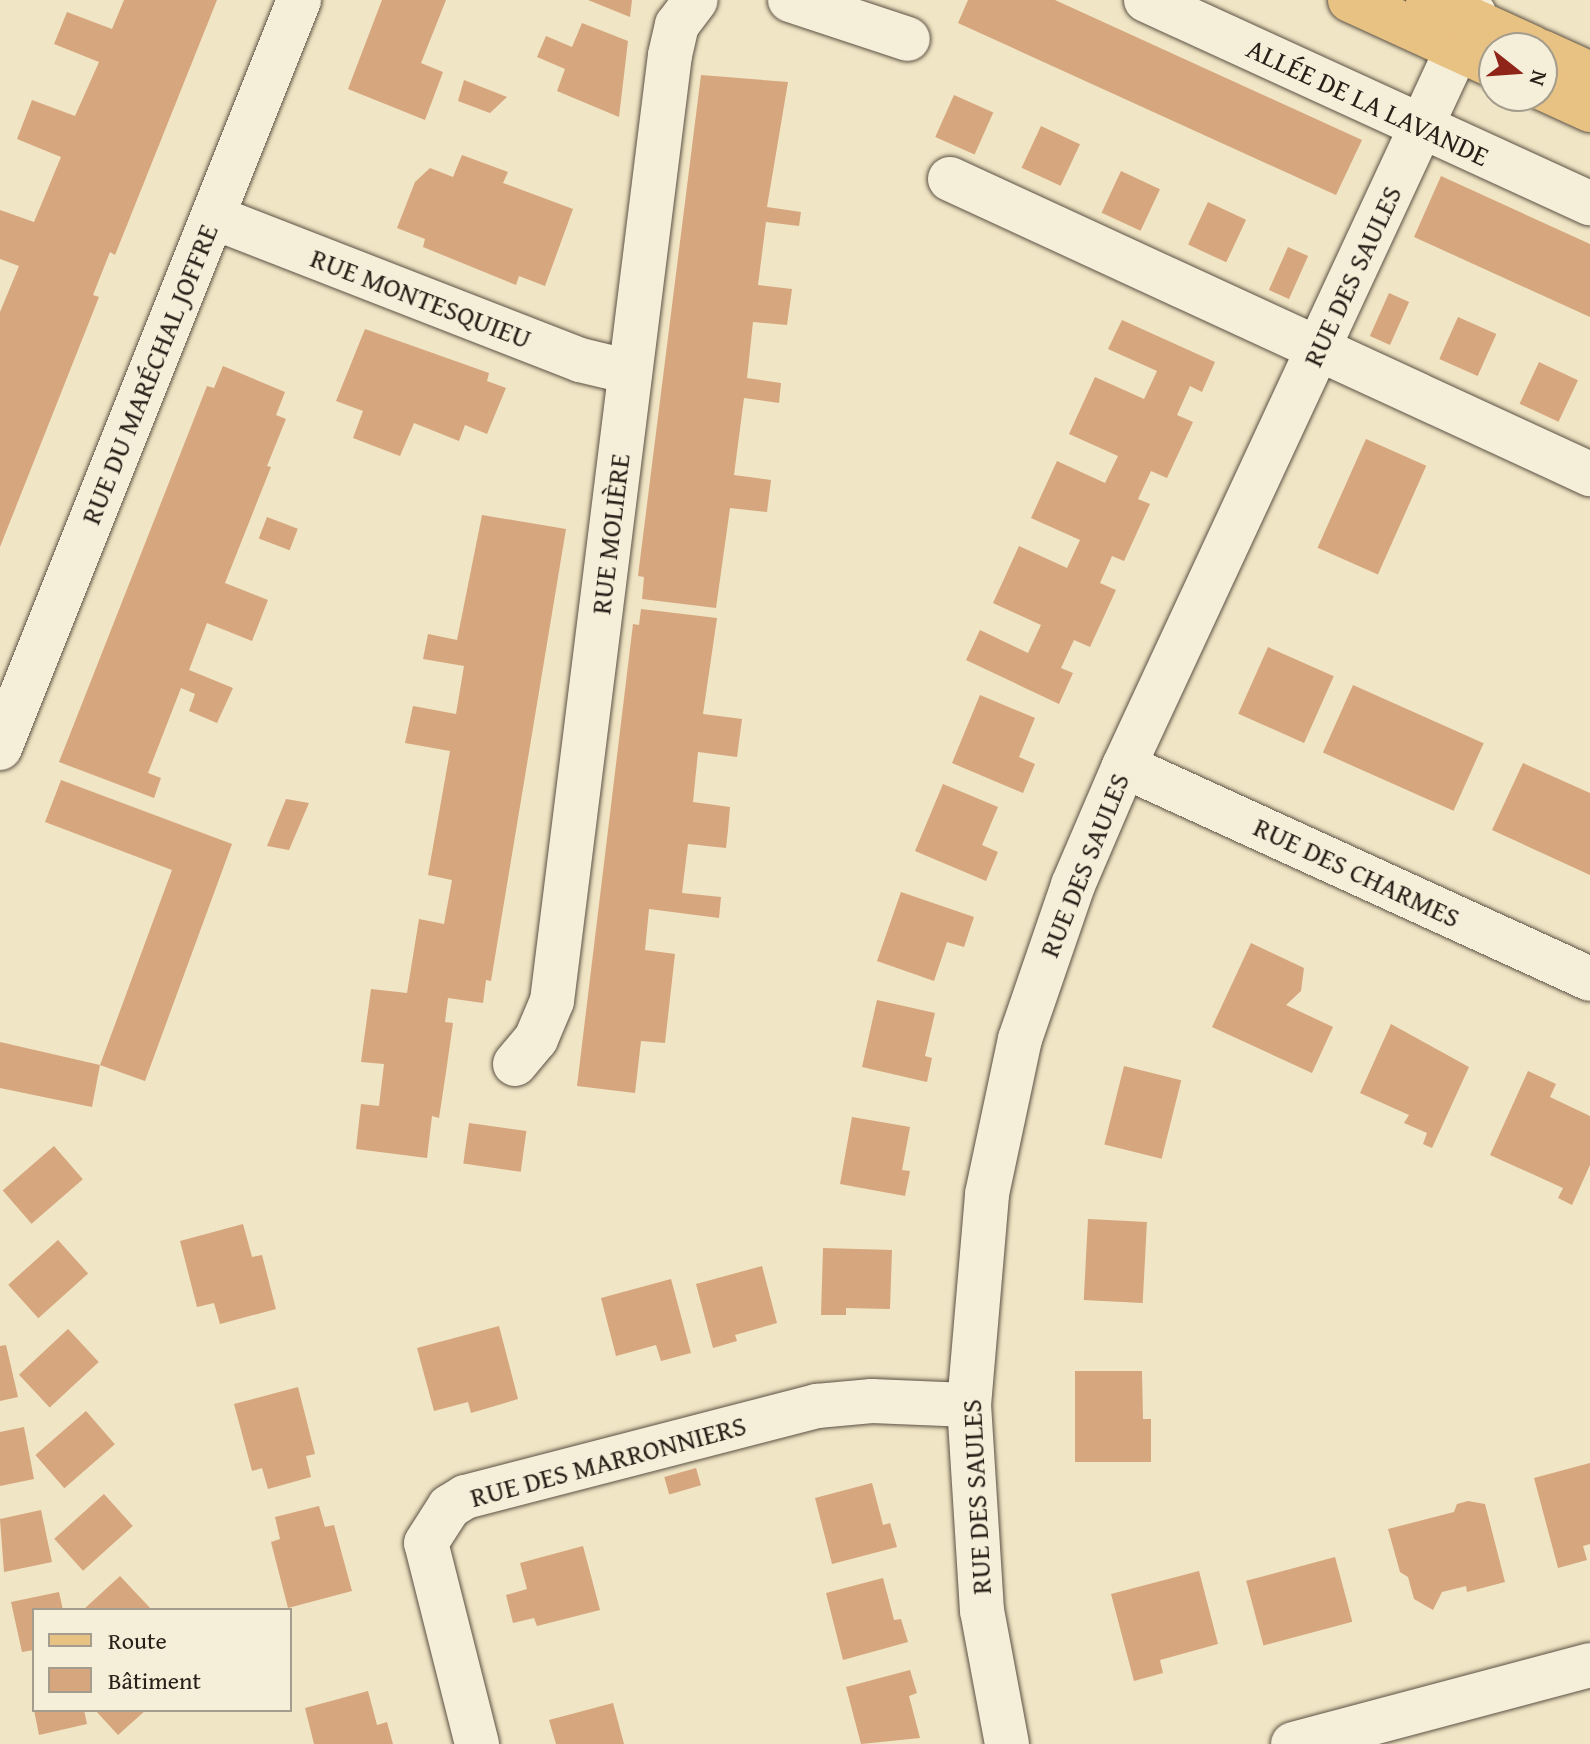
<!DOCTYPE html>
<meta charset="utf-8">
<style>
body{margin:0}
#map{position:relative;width:1590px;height:1744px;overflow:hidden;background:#f0e5c4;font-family:"Gentium Book Plus",serif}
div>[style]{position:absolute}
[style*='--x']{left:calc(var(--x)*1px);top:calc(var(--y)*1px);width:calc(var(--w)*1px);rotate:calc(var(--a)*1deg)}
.building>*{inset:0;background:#d6a67e;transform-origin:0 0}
.roads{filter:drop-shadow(0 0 2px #5c5144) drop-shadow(0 0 2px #5c5144)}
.minor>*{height:44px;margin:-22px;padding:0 22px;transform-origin:22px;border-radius:22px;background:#f5eed9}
.major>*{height:44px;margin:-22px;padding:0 22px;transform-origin:22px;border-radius:22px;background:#e8c282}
span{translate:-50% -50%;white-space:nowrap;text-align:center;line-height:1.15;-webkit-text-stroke:8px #f5eed9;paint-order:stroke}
.street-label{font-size:28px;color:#2b2019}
.legend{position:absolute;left:32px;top:1608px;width:260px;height:104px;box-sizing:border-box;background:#f5eed9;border:2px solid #a49c8c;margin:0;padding:10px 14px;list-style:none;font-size:24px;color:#2b2019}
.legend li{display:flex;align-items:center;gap:16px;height:40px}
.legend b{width:40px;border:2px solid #a49c8c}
.north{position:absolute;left:1478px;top:32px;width:80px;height:80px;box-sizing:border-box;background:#f5eed9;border:2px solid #a49c8c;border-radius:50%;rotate:107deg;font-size:22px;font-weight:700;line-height:32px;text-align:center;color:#2b2019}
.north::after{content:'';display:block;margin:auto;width:28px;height:36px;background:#8f2418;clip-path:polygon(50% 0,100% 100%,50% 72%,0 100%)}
</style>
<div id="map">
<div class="building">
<div style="clip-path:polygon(124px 0,217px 0,115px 255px,110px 252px,93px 295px,99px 297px,0 547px,0 312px,19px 266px,0 259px,0 210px,34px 222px,61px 157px,17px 139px,32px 100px,75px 116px,99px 62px,54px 44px,67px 12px,112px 29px)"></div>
<div style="clip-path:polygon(382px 0,446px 0,421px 63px,443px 72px,425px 120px,348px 89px)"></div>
<div style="clip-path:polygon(588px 0,632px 0,630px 17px)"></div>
<div style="clip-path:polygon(968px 0,1055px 0,1362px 140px,1336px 195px,958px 23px)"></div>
<div style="clip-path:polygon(582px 23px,628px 41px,619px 117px,557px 91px,565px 69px,537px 57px,546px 36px,572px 47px)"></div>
<div style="clip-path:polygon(701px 75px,788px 82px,767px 207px,801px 212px,799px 226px,766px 222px,758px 285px,792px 289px,787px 325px,753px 322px,747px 378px,781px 383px,779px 403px,744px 398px,734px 475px,771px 480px,767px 512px,730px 508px,716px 608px,642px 599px,644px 577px,638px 576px)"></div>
<div style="clip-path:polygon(464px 80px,507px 97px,490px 113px,458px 101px)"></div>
<div style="left:954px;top:95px;width:43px;height:46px;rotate:24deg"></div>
<div style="left:1041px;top:126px;width:43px;height:46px;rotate:25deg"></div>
<div style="clip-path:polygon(462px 155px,508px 172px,503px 183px,573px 209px,545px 286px,519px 276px,516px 285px,423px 247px,425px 239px,397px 228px,415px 182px,430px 168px,453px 177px)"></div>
<div style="left:1121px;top:171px;width:43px;height:46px;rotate:25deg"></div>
<div style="clip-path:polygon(1441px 176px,1590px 244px,1590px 317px,1414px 237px)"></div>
<div style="left:1208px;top:202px;width:42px;height:47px;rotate:25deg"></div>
<div style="left:1288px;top:247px;width:22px;height:47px;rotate:24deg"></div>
<div style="left:1389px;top:293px;width:22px;height:47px;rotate:24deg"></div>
<div style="left:1458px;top:317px;width:42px;height:46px;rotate:24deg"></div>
<div style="clip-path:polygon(1122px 320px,1215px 362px,1202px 392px,1190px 386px,1177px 415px,1193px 422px,1167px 478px,1151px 471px,1138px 499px,1150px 504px,1124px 561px,1112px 556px,1100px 583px,1116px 590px,1090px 647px,1074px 640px,1061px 668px,1073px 673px,1059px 704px,966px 660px,980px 630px,1028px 653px,1041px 625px,993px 603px,1019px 546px,1067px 568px,1080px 540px,1031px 518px,1057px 461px,1105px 483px,1118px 456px,1069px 434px,1095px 377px,1144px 399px,1157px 371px,1108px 349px)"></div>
<div style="clip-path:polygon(365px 329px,489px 373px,487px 381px,506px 388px,487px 434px,465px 425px,459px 441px,414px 423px,400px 456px,353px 438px,363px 411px,336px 401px)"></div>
<div style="left:1539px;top:362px;width:43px;height:46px;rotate:25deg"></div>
<div style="clip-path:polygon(223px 366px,285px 392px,276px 415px,286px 419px,267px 466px,271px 467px,225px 583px,268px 600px,252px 641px,207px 623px,189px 670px,233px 688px,217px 723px,189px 711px,195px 694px,181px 688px,148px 773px,161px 778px,154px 798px,59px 762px,207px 386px,214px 388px)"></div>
<div style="left:1366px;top:439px;width:66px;height:119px;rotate:24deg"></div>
<div style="clip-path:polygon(482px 515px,566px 529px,491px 981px,486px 980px,483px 1003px,448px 998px,445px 1022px,453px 1023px,446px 1072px,439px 1118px,432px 1116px,427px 1158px,356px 1149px,361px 1104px,379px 1106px,384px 1064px,361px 1062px,371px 989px,407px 993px,419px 919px,444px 924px,452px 880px,428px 875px,450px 751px,405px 743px,413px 706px,456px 714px,464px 666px,423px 659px,428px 634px,457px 640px)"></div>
<div style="left:267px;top:517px;width:33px;height:23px;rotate:21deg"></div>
<div style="clip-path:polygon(641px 609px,717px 618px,703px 714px,742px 719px,737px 757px,698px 752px,693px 802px,730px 807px,728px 830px,726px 848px,688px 844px,682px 893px,721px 897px,719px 918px,649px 909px,645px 950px,675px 954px,665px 1043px,641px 1041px,635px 1093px,577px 1086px,633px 624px,639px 625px)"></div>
<div style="left:1268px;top:647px;width:72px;height:73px;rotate:24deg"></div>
<div style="left:1353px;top:685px;width:143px;height:74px;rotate:24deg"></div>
<div style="clip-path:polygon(980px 695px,1035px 718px,1019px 757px,1035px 764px,1023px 793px,952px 763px)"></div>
<div style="clip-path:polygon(1523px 763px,1590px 793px,1590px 875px,1492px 830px)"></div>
<div style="clip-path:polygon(61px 780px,232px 844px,145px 1081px,100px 1065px,172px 870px,45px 822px)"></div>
<div style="clip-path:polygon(943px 784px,998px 807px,982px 845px,998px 852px,986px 881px,915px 851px)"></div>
<div style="clip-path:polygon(286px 799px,309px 803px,289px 850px,267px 846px)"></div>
<div style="clip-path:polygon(901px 892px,974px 917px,964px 947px,947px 942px,934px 981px,877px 961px)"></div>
<div style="clip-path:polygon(1251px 943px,1304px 968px,1301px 991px,1286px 1005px,1333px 1027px,1312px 1073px,1212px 1027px)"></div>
<div style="clip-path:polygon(877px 1000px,935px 1013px,925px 1056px,932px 1058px,927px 1082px,862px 1067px)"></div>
<div style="clip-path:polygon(1391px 1024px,1469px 1067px,1432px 1148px,1423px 1144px,1427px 1133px,1404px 1123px,1409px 1115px,1360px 1093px)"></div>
<div style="clip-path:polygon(0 1042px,100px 1065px,92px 1107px,0 1088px)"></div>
<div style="left:1124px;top:1066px;width:59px;height:81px;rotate:14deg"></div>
<div style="clip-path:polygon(1528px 1071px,1556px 1084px,1550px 1097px,1590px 1116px,1590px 1165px,1572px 1205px,1558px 1198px,1563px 1188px,1490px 1155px)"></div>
<div style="clip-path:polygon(852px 1117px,910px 1127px,902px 1170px,910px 1171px,905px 1196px,840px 1184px)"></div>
<div style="left:469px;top:1123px;width:58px;height:41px;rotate:8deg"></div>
<div style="left:54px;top:1146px;width:44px;height:68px;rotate:49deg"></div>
<div style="left:1088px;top:1219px;width:59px;height:81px;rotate:3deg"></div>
<div style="clip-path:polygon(243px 1224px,252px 1257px,262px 1255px,276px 1309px,220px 1324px,214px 1303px,197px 1307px,180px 1241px)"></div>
<div style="left:58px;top:1240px;width:45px;height:67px;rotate:48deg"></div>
<div style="clip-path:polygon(823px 1248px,892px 1250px,890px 1309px,846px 1308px,846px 1315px,821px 1315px)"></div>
<div style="clip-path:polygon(762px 1266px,777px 1323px,735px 1335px,737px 1341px,713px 1348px,696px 1284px)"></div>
<div style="clip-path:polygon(671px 1279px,691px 1353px,661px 1361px,656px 1345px,616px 1356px,601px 1298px)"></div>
<div style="clip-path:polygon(499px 1326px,518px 1399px,471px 1413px,468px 1402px,434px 1411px,417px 1348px)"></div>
<div style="left:68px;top:1329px;width:45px;height:67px;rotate:47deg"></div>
<div style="clip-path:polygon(6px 1345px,18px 1397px,0 1401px,0 1346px)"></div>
<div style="clip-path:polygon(1075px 1371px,1142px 1371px,1143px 1419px,1151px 1419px,1151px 1462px,1075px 1462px)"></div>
<div style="clip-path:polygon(298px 1387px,315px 1454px,306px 1456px,311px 1477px,268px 1489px,262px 1468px,252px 1471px,234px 1404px)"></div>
<div style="left:86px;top:1411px;width:44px;height:67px;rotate:49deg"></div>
<div style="clip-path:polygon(24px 1427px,34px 1479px,0 1486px,0 1432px)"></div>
<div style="clip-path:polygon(1590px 1463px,1590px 1544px,1583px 1546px,1587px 1560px,1558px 1568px,1534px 1478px)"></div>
<div style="left:696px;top:1468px;width:18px;height:33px;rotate:74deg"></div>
<div style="clip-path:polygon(872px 1483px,883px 1525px,890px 1523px,897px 1547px,832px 1564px,815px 1498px)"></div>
<div style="left:104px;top:1494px;width:43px;height:67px;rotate:48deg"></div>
<div style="clip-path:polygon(1468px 1501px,1485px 1504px,1505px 1582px,1467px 1592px,1466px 1586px,1442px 1592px,1433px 1610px,1414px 1599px,1408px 1577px,1400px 1572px,1388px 1529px,1454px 1512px,1457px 1504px)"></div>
<div style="clip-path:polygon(319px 1506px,325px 1527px,334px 1525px,352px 1591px,288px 1608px,271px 1542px,280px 1539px,275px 1517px)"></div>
<div style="clip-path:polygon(41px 1510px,52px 1562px,4px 1572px,0 1519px)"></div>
<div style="clip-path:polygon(583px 1546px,600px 1610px,537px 1626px,534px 1618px,513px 1623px,506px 1595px,527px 1589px,520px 1563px)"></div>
<div style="left:1335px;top:1557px;width:67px;height:92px;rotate:75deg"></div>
<div style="clip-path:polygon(1199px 1571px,1218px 1644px,1160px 1660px,1163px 1673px,1134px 1681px,1111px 1594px)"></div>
<div style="clip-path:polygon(120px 1576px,151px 1609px,83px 1610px)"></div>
<div style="clip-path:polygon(883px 1578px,894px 1620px,901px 1619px,908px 1642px,843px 1660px,826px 1593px)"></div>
<div style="clip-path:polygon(59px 1592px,63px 1610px,34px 1610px,34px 1650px,22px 1652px,11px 1602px)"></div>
<div style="clip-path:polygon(910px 1670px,917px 1693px,909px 1696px,920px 1738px,861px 1744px,846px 1687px)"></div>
<div style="clip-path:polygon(368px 1691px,377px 1725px,387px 1722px,393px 1744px,314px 1744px,305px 1708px)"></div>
<div style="clip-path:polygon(613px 1703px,624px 1744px,556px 1744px,549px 1720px)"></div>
<div style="clip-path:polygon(34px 1710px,84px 1710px,87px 1724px,39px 1735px)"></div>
<div style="clip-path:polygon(95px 1710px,146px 1710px,118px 1735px)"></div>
</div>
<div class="roads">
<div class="minor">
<div style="--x:790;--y:0;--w:124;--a:18.3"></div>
<div style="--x:1146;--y:0;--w:488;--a:24.6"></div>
<div style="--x:950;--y:179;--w:705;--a:24.75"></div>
<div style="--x:213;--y:217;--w:394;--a:21.3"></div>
<div style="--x:580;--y:360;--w:51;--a:13.5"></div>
<div style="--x:0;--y:748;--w:806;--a:-68.21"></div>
<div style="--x:1124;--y:766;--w:512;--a:24.56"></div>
<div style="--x:515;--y:1064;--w:33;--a:-50"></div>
<div style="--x:536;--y:1039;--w:41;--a:-67.2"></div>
<div style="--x:552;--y:1001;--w:953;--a:-82.89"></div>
<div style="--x:670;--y:55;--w:31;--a:-77"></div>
<div style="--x:677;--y:25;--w:31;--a:-53"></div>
<div style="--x:477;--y:1744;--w:207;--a:-104.2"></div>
<div style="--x:426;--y:1543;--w:43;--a:-57.4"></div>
<div style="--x:449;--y:1507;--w:19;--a:-32"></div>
<div style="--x:465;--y:1497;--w:364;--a:-14.5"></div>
<div style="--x:817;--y:1406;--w:55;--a:-5.2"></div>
<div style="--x:872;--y:1401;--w:97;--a:2.4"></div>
<div style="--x:1007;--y:1744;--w:135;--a:-100.6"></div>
<div style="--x:982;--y:1611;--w:206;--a:-93.6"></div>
<div style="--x:969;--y:1405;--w:212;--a:-85.1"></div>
<div style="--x:987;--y:1194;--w:158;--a:-78"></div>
<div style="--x:1020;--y:1039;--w:163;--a:-71"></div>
<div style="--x:1073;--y:885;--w:129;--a:-66.8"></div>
<div style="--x:1124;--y:766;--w:830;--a:-65.07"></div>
<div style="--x:1293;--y:1744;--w:307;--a:-14.9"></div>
</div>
<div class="major">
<div style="--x:1350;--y:0;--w:158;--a:24.6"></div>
<div style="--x:1428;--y:0;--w:115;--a:24.6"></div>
<div style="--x:1542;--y:52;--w:53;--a:24.6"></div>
<div style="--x:1542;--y:88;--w:53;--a:24.6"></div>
</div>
</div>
<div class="street-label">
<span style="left:1368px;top:102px;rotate:25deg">ALLÉE DE LA LAVANDE</span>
<span style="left:1352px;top:276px;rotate:-65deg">RUE DES SAULES</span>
<span style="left:421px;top:298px;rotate:21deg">RUE MONTESQUIEU</span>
<span style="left:149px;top:374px;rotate:-68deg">RUE DU MARÉCHAL JOFFRE</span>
<span style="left:610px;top:534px;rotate:-83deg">RUE MOLIÈRE</span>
<span style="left:1084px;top:865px;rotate:-68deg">RUE DES SAULES</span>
<span style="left:1357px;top:872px;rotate:25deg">RUE DES CHARMES</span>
<span style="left:608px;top:1461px;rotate:-15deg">RUE DES MARRONNIERS</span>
<span style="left:976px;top:1497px;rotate:-93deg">RUE DES SAULES</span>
</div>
<ul class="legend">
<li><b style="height:10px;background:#e8c282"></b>Route</li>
<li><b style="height:22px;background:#d6a67e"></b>Bâtiment</li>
</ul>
<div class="north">N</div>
</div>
